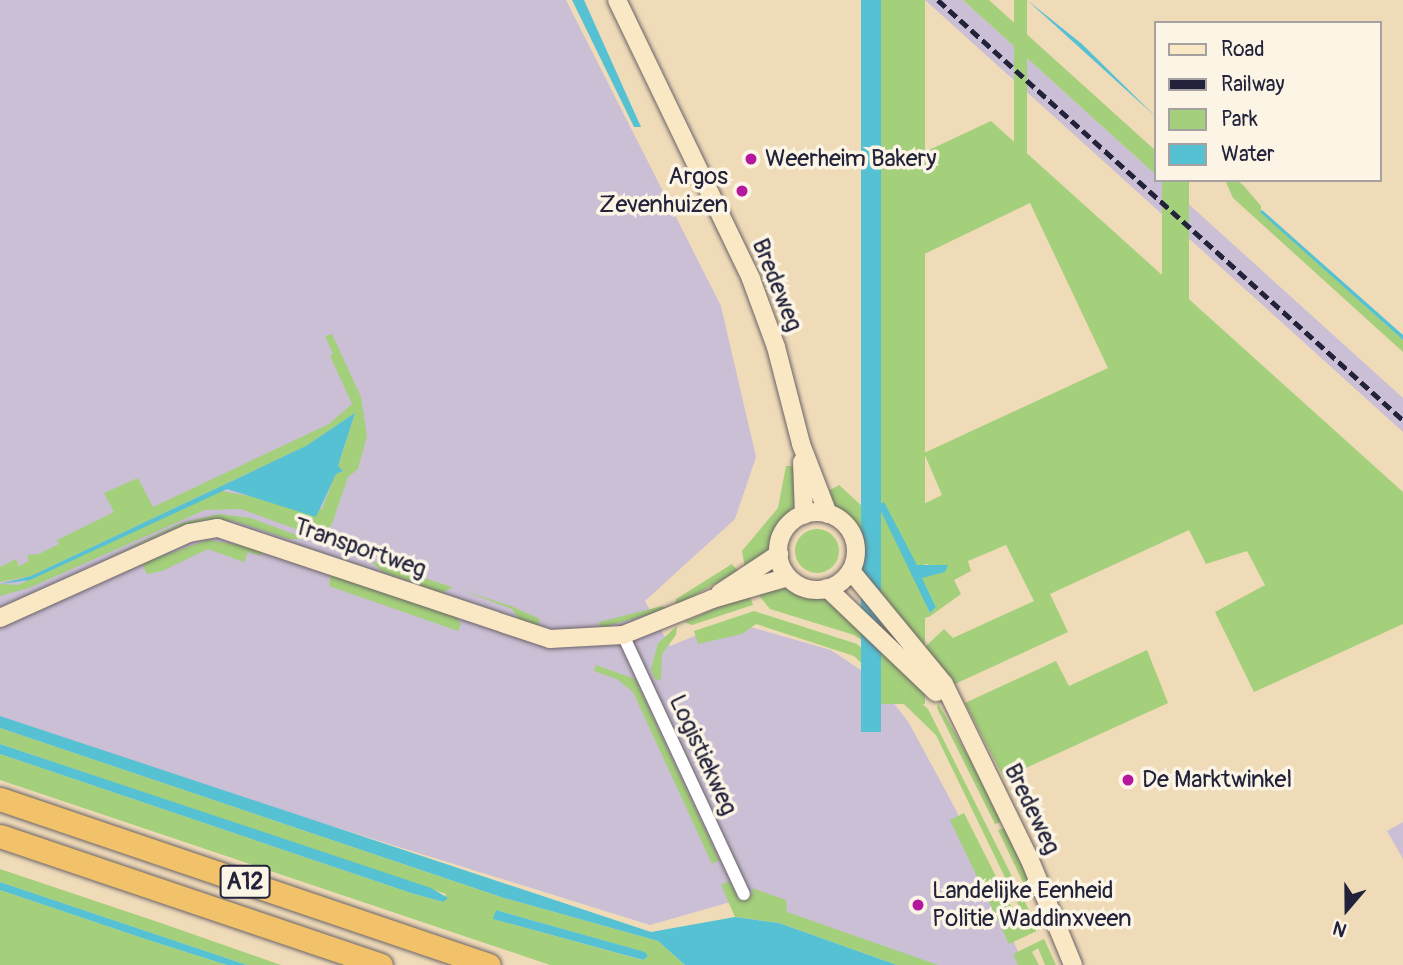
<!DOCTYPE html>
<style>
body{margin:0}
#map{position:relative;width:1403px;height:965px;overflow:hidden;background:#f0dbb9;font-family:Pangolin,sans-serif}
div>[style]{position:absolute}
[style*='--x']{left:calc(var(--x)*1px);top:calc(var(--y)*1px);width:calc(var(--w)*1px);rotate:calc(var(--a)*1deg)}
.industrial>*{inset:0;background:#cbbfd5}
.green>*{inset:0;background:#a4cf7b;transform-origin:0 0}
.round{border-radius:50%}
.water>*{inset:0;background:#56c1d2;transform-origin:0 0}
.roads{filter:drop-shadow(0 0 2px #6a6367) drop-shadow(0 0 2px #6a6367)}
.street>*{height:12px;margin:-6px;padding:0 6px;transform-origin:6px;border-radius:6px;background:#fff}
.secondary>*{height:18px;margin:-9px;padding:0 9px;transform-origin:9px;border-radius:9px;background:#fae7c3}
.secondary>.ring{margin:-9px;padding:0;box-sizing:content-box;background:none;border:18px solid #fae7c3;border-radius:50%}
.highway>*{height:23px;margin:-11.5px;padding:0 11.5px;transform-origin:11.5px;border-radius:11.5px;background:#f2c26a}
.rail>*{height:4.5px;margin-top:-2.25px;transform-origin:0;background:repeating-linear-gradient(90deg,#22223b 0 10px,transparent 0 15px)}
.dots>*{width:19px;height:19px;translate:-50% -50%;box-sizing:border-box;border:4px solid #fcf5e5;border-radius:50%}
span{translate:-50% -50%;white-space:nowrap;text-align:center;line-height:1.15;-webkit-text-stroke:7px #fcf5e5;paint-order:stroke}
.shield-label span{padding:2px 5px;background:#fcf5e5;border:2px solid;border-radius:5px;-webkit-text-stroke-width:0}
.shield-label{font-size:23px;color:#22223b;font-weight:700}
.poi-label{font-size:24px;color:#22223b}
.left{translate:0 -50%;text-align:left}
.right{translate:-100% -50%;text-align:right}
.street-label{font-size:24px;color:#22223b}
.legend{position:absolute;left:1154px;top:21px;width:228px;height:161px;box-sizing:border-box;background:#fcf5e5;border:2px solid #a5a1a1;margin:0;padding:9px 12px;list-style:none;font-size:21px;color:#22223b}
.legend li{display:flex;align-items:center;gap:14px;height:35px}
.legend b{width:35px;border:2px solid #a5a1a1}
.north{position:absolute;left:1312px;top:874px;width:70px;height:70px;-webkit-text-stroke:5px #fcf5e5;paint-order:stroke;rotate:200deg;font-size:19px;font-weight:700;line-height:28px;text-align:center;color:#22223b}
.north::after{content:'';display:block;margin:auto;width:24px;height:32px;background:#22223b;clip-path:polygon(50% 0,100% 100%,50% 72%,0 100%)}
</style>
<div id="map">
<div class="industrial">
<div style="clip-path:polygon(0 0,566px 0,721px 306px,756px 457px,735px 519px,645px 601px,670px 646px,712px 629px,747px 626px,831px 650px,877px 681px,909px 723px,957px 812px,1024px 965px,927px 965px,763px 907px,727px 903px,650px 925px,0 723px)"></div>
<div style="clip-path:polygon(925px 0,963px 0,1156px 175px,1156px 180px,1162px 180px,1403px 398px,1403px 432px)"></div>
<div style="clip-path:polygon(1403px 822px,1403px 859px,1387px 831px)"></div>
</div>
<div class="green">
<div style="left:881px;top:0;width:44px;height:704px"></div>
<div style="clip-path:polygon(963px 0,989px 0,1156px 151px,1156px 175px)"></div>
<div style="left:1014px;top:0;width:13px;height:192px"></div>
<div style="clip-path:polygon(991px 121px,1403px 492px,1403px 624px,1254px 692px,1215px 612px,1265px 585px,1247px 551px,1206px 564px,1189px 530px,1050px 594px,1068px 632px,955px 684px,936px 664px,925px 647px,944px 629px,953px 638px,1034px 601px,1006px 545px,968px 561px,971px 571px,954px 580px,961px 594px,929px 617px,903px 622px,865px 575px,859px 533px,831px 504px,830px 490px,839px 485px,863px 507px,881px 501px,878px 505px,930px 613px,936px 607px,922px 578px,930px 565px,914px 561px,893px 519px,942px 495px,924px 453px,1108px 368px,1030px 203px,912px 260px,871px 177px)"></div>
<div style="left:1162px;top:180px;width:27px;height:325px"></div>
<div style="clip-path:polygon(1225px 180px,1237px 180px,1244px 186px,1261px 206px,1261px 212px,1403px 340px,1403px 352px,1233px 198px)"></div>
<div style="clip-path:polygon(332px 334px,361px 397px,367px 436px,358px 469px,348px 477px,332px 524px,324px 533px,318px 537px,241px 509px,205px 510px,29px 588px,0 596px,0 584px,18px 585px,221px 491px,322px 509px,336px 473px,343px 472px,338px 467px,355px 413px,306px 446px,219px 487px,31px 576px,0 582px,0 567px,16px 559px,19px 566px,29px 561px,27px 555px,39px 554px,59px 544px,57px 540px,114px 512px,104px 493px,138px 478px,153px 507px,329px 424px,352px 404px,330px 356px,333px 354px,325px 336px)"></div>
<div style="clip-path:polygon(786px 466px,795px 466px,794px 504px,766px 552px,745px 568px,742px 551px,778px 508px)"></div>
<div style="clip-path:polygon(219px 514px,251px 518px,307px 539px,288px 539px,234px 521px,207px 520px,183px 525px,107px 558px,181px 523px)"></div>
<div class="round" style="left:795px;top:529px;width:44px;height:44px"></div>
<div style="clip-path:polygon(208px 540px,263px 549px,261px 556px,248px 552px,244px 562px,208px 549px,162px 571px,147px 574px,142px 563px)"></div>
<div style="clip-path:polygon(369px 560px,511px 606px,540px 619px,538px 626px,519px 620px,512px 609px,453px 587px,442px 593px,383px 572px)"></div>
<div style="clip-path:polygon(732px 564px,738px 571px,675px 606px,676px 599px)"></div>
<div style="clip-path:polygon(331px 573px,456px 617px,461px 624px,458px 631px,329px 586px)"></div>
<div style="clip-path:polygon(782px 588px,828px 600px,887px 649px,882px 654px,854px 635px,770px 609px,756px 592px)"></div>
<div style="clip-path:polygon(749px 594px,753px 605px,692px 625px,684px 622px)"></div>
<div style="clip-path:polygon(662px 606px,668px 609px,600px 628px,599px 622px)"></div>
<div style="clip-path:polygon(754px 611px,857px 644px,928px 709px,1039px 930px,1009px 944px,950px 820px,964px 813px,1023px 930px,1029px 927px,936px 735px,854px 656px,756px 624px,742px 634px,698px 644px,694px 631px)"></div>
<div style="clip-path:polygon(677px 626px,676px 635px,662px 654px,661px 680px,655px 679px,651px 669px,658px 643px)"></div>
<div style="clip-path:polygon(1147px 650px,1168px 703px,1004px 778px,965px 703px,1056px 661px,1069px 686px)"></div>
<div style="clip-path:polygon(596px 665px,635px 679px,719px 860px,712px 864px,633px 692px,617px 679px,594px 671px)"></div>
<div style="clip-path:polygon(938px 703px,973px 765px,1001px 822px,995px 824px,937px 708px)"></div>
<div style="clip-path:polygon(evenodd,0 728px,504px 898px,658px 941px,685px 965px,550px 965px,0 780px,0 754px,411px 893px,443px 902px,446px 894px,0 744px,0 728px,496px 910px,644px 952px,648px 956px,642px 960px,494px 919px,496px 910px)"></div>
<div style="clip-path:polygon(1005px 828px,1021px 861px,1034px 891px,1028px 893px,998px 830px)"></div>
<div style="clip-path:polygon(0 869px,158px 922px,281px 965px,247px 965px,0 882px)"></div>
<div style="clip-path:polygon(729px 881px,739px 900px,753px 893px,752px 888px,786px 900px,787px 912px,938px 965px,897px 965px,779px 923px,735px 917px,721px 885px)"></div>
<div style="clip-path:polygon(0 890px,148px 940px,227px 965px,0 965px)"></div>
<div style="clip-path:polygon(1044px 939px,1056px 965px,1045px 965px,1038px 948px,1032px 952px,1039px 965px,1018px 965px,1013px 954px)"></div>
</div>
<div class="water">
<div style="clip-path:polygon(572px 0,584px 0,641px 127px,634px 127px)"></div>
<div style="left:861px;top:0;width:20px;height:732px"></div>
<div style="clip-path:polygon(1027px 0,1082px 44px,1156px 117px)"></div>
<div style="clip-path:polygon(1262px 210px,1403px 335px,1403px 340px,1260px 212px)"></div>
<div style="clip-path:polygon(355px 413px,338px 466px,343px 471px,336px 474px,316px 517px,227px 489px,30px 580px,0 584px,31px 576px,306px 446px)"></div>
<div style="clip-path:polygon(884px 502px,917px 565px,948px 565px,945px 572px,922px 578px,936px 607px,930px 613px,878px 505px)"></div>
<div style="clip-path:polygon(0 716px,651px 932px,735px 917px,779px 923px,897px 965px,685px 965px,658px 941px,504px 898px,0 728px)"></div>
<div style="clip-path:polygon(0 744px,431px 888px,448px 898px,443px 902px,411px 893px,0 754px)"></div>
<div style="clip-path:polygon(0 882px,247px 965px,227px 965px,148px 940px,0 890px)"></div>
<div style="clip-path:polygon(496px 910px,645px 952px,648px 956px,643px 960px,493px 919px)"></div>
</div>
<div class="roads">
<div class="street">
<div style="--x:623;--y:635;--w:286;--a:65"></div>
</div>
<div class="secondary">
<div style="--x:617;--y:0;--w:310;--a:64.3"></div>
<div style="--x:751;--y:279;--w:72;--a:69.8"></div>
<div style="--x:776;--y:347;--w:100;--a:75.5"></div>
<div style="--x:801;--y:444;--w:75;--a:68.9"></div>
<div style="--x:802;--y:462;--w:53;--a:87.8"></div>
<div class="ring" style="left:778px;top:512px;width:60px;height:60px"></div>
<div style="--x:851;--y:571;--w:146;--a:50.5"></div>
<div style="--x:944;--y:684;--w:194;--a:64"></div>
<div style="--x:1029;--y:858;--w:116;--a:67.6"></div>
<div style="--x:827;--y:588;--w:151;--a:43.7"></div>
<div style="--x:720;--y:593;--w:71;--a:-33.5"></div>
<div style="--x:0;--y:618;--w:207;--a:-24.2"></div>
<div style="--x:189;--y:533;--w:29;--a:-10"></div>
<div style="--x:218;--y:528;--w:350;--a:18.5"></div>
<div style="--x:550;--y:639;--w:73;--a:-3.1"></div>
<div style="--x:623;--y:635;--w:96;--a:-22"></div>
<div style="--x:712;--y:599;--w:79;--a:-16.1"></div>
</div>
<div class="highway">
<div style="--x:0;--y:799;--w:516;--a:18.75"></div>
<div style="--x:0;--y:836;--w:402;--a:18.7"></div>
</div>
</div>
<div class="rail">
<div style="--x:938;--y:0;--w:627;--a:42.09"></div>
</div>
<div class="dots">
<div style="left:751px;top:159px;background:#b5179e"></div>
<div style="left:742px;top:191px;background:#b5179e"></div>
<div style="left:1128px;top:780px;background:#b5179e"></div>
<div style="left:918px;top:905px;background:#b5179e"></div>
</div>
<div class="shield-label">
<span style="left:245px;top:882px">A12</span>
</div>
<div class="poi-label">
<span class="left" style="left:765px;top:159px">Weerheim Bakery</span>
<span class="right" style="left:728px;top:191px">Argos<br>Zevenhuizen</span>
<span class="left" style="left:1142px;top:780px">De Marktwinkel</span>
<span class="left" style="left:932px;top:905px">Landelijke Eenheid<br>Politie Waddinxveen</span>
</div>
<div class="street-label">
<span style="left:777px;top:285px;rotate:68deg">Bredeweg</span>
<span style="left:360px;top:548px;rotate:19deg">Transportweg</span>
<span style="left:703px;top:755px;rotate:65deg">Logistiekweg</span>
<span style="left:1032px;top:809px;rotate:64deg">Bredeweg</span>
</div>
<ul class="legend">
<li><b style="height:9px;background:#fae7c3"></b>Road</li>
<li><b style="height:9px;background:#22223b"></b>Railway</li>
<li><b style="height:19px;background:#a4cf7b"></b>Park</li>
<li><b style="height:19px;background:#56c1d2"></b>Water</li>
</ul>
<div class="north">N</div>
</div>
